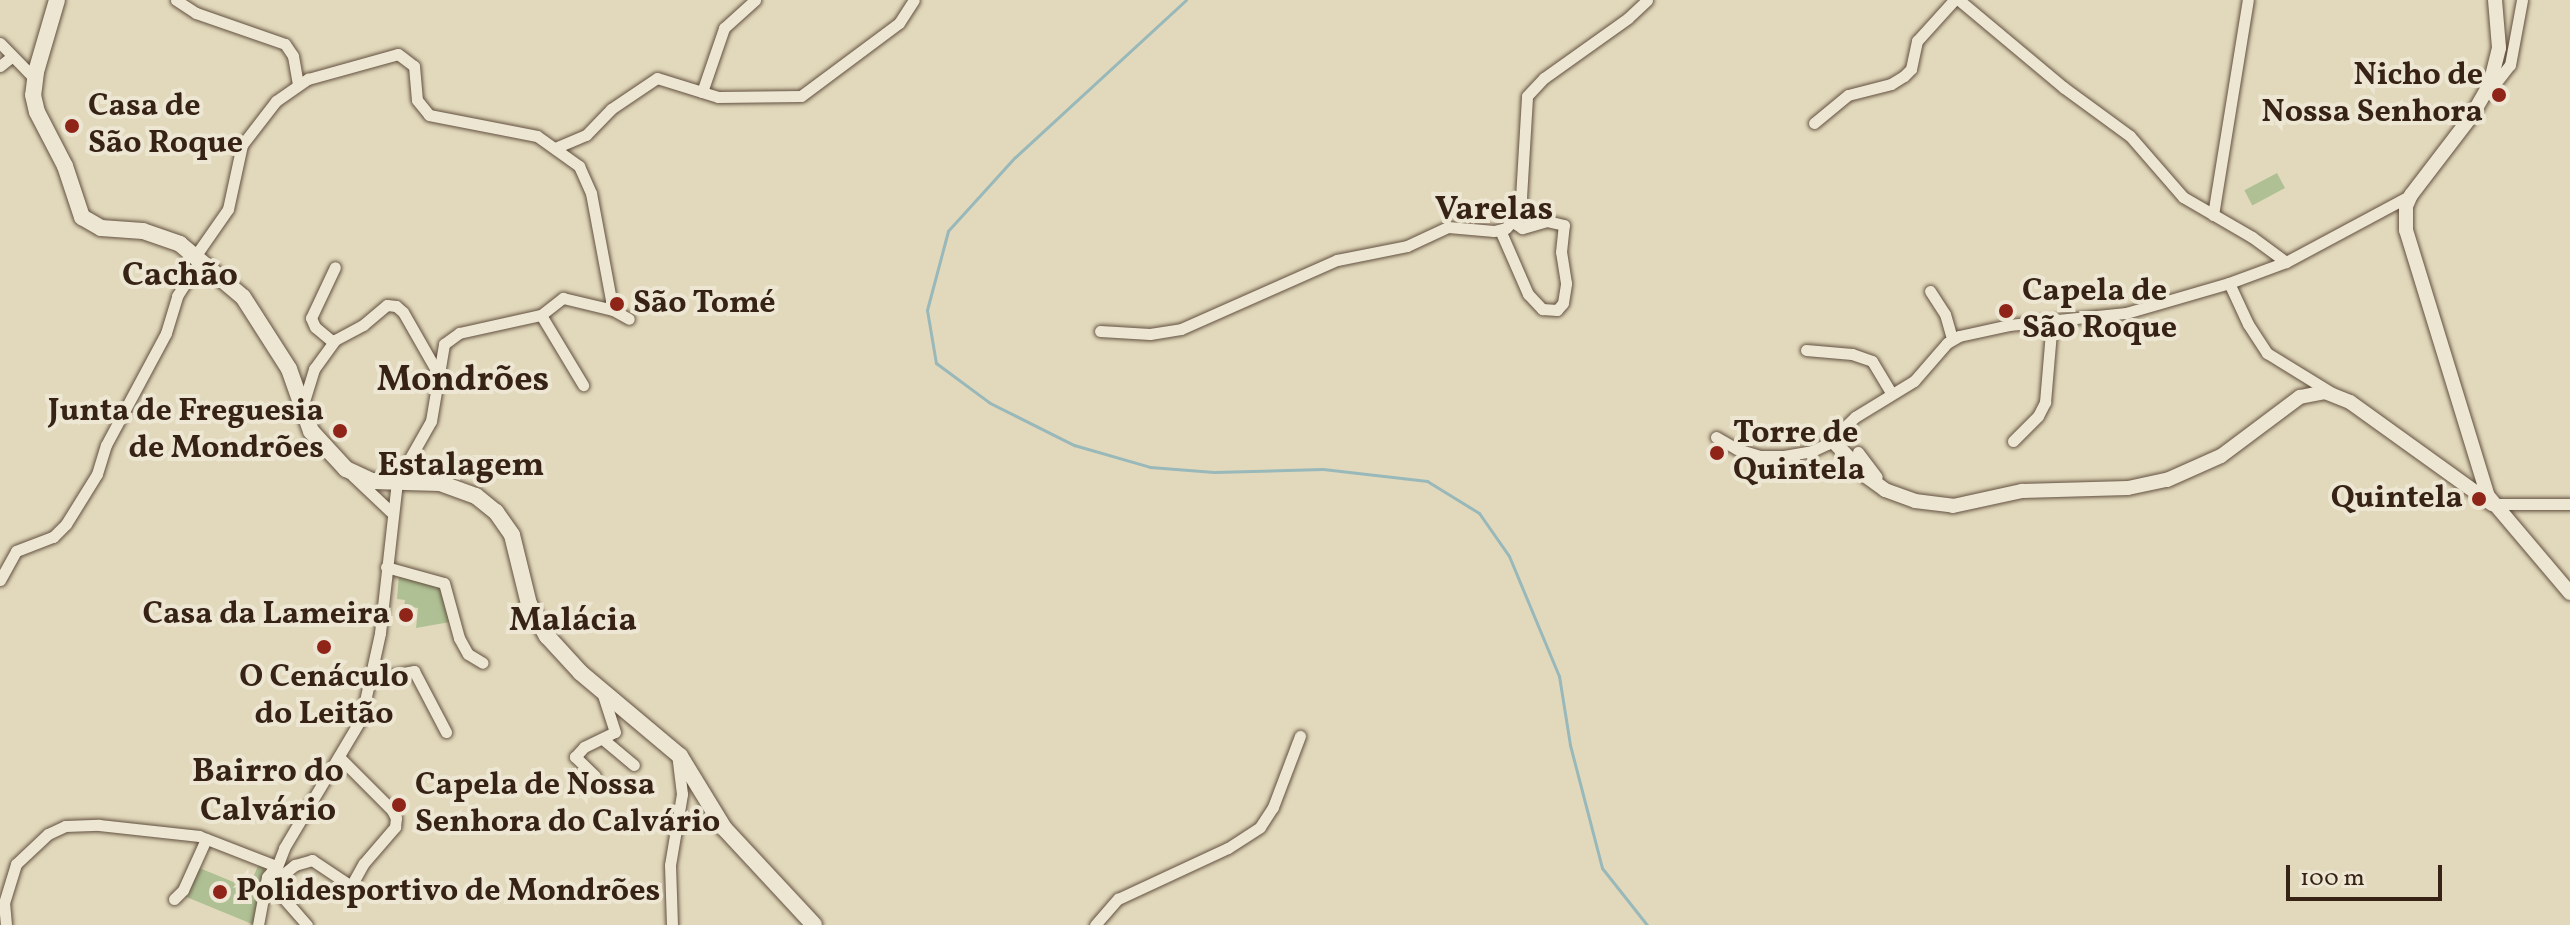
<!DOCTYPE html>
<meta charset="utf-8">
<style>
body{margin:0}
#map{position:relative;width:2570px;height:925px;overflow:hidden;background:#e2d9bc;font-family:Vollkorn,serif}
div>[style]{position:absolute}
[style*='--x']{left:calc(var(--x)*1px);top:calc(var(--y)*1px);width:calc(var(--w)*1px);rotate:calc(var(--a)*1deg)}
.green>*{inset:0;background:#afc094;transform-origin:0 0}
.stream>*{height:3px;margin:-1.5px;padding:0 1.5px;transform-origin:1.5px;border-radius:1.5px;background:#98b8ba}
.roads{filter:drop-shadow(0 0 2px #62503f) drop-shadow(0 0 2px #62503f)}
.minor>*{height:11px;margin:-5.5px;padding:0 5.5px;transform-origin:5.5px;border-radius:5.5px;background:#ece6d3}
.tertiary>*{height:14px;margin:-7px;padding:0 7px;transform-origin:7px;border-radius:7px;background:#ece6d3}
.secondary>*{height:16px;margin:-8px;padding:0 8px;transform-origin:8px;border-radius:8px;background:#ece6d3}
.dots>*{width:22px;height:22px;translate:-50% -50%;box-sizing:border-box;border:4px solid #ece6d3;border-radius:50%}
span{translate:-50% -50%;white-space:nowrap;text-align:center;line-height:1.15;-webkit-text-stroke:8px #ece6d3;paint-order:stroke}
.poi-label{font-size:32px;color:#372315;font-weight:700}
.right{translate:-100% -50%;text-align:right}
.left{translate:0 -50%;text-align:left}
.neighbourhood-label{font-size:34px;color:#372315;font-weight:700}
.quarter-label{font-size:36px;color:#372315;font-weight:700}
.scale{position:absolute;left:2286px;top:865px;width:156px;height:36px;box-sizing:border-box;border:4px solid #372315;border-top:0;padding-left:10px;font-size:24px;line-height:28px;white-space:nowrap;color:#372315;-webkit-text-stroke:6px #ece6d3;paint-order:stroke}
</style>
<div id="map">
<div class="green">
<div style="left:2277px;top:173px;width:17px;height:37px;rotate:62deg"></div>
<div style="clip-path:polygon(399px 574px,441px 584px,450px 622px,416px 628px,418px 608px,404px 606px,405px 600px,397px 599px)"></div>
<div style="clip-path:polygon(260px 862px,265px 864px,256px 920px,252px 924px,184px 896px,197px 867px,248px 888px)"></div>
</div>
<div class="stream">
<div style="--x:1186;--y:0;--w:232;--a:137.4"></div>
<div style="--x:1015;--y:157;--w:100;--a:132.2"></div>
<div style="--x:948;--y:231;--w:82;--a:104.9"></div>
<div style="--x:927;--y:310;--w:54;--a:80.4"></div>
<div style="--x:936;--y:363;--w:67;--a:36.5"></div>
<div style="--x:990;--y:403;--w:94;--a:26.6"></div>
<div style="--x:1074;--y:445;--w:79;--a:16.1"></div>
<div style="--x:1150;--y:467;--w:64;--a:4.5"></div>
<div style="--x:1214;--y:472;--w:109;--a:-1.6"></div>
<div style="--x:1323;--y:469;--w:105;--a:6.6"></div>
<div style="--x:1427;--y:481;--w:61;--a:31.6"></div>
<div style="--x:1479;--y:513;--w:52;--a:55.1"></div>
<div style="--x:1509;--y:556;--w:130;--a:67.4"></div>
<div style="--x:1559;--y:676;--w:70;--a:80.9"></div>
<div style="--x:1570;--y:745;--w:127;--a:75.4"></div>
<div style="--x:1602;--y:868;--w:73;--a:51.7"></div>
</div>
<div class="roads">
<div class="minor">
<div style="--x:176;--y:0;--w:24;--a:33"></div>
<div style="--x:196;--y:13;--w:94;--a:19.2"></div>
<div style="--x:285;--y:44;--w:14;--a:56"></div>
<div style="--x:293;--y:56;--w:27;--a:80"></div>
<div style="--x:1959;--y:0;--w:136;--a:39.9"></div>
<div style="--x:2063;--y:87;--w:83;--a:36.2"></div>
<div style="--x:2130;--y:136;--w:81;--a:49"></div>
<div style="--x:2183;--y:197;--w:80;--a:30.1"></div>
<div style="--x:2252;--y:237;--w:42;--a:36.3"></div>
<div style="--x:0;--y:43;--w:49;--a:45.8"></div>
<div style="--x:0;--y:66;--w:14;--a:-39"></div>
<div style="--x:702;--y:92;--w:68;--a:-71"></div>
<div style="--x:724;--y:28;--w:42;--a:-42.1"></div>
<div style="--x:2487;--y:94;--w:37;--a:-52"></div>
<div style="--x:2510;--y:65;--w:66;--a:-79.5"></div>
<div style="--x:1814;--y:123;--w:44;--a:-39.5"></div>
<div style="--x:1848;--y:95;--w:44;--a:-14.3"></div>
<div style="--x:1891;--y:84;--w:15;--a:-32"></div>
<div style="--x:1904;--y:76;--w:10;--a:-45"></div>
<div style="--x:1911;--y:69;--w:29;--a:-78"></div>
<div style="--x:1917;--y:41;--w:55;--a:-47.9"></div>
<div style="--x:555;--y:148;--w:34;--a:-23"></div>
<div style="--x:586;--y:135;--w:36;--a:-46"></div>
<div style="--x:611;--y:109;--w:55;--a:-34"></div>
<div style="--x:657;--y:78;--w:64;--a:17.3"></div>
<div style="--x:718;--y:97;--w:83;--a:-0.7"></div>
<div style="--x:801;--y:96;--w:122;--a:-36.7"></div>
<div style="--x:899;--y:23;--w:27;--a:-57"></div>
<div style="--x:2213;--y:215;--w:218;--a:-80.8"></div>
<div style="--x:1500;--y:230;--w:70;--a:66.4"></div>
<div style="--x:1528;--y:294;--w:21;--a:47"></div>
<div style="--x:1542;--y:309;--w:15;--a:4"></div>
<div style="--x:1557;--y:310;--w:9;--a:-49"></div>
<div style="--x:1563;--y:303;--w:20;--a:-81"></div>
<div style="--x:1566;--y:283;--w:31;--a:-99"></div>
<div style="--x:1561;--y:252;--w:27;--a:-84"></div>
<div style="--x:1564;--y:225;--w:17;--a:-167"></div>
<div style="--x:1547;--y:221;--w:26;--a:164"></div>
<div style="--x:1522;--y:228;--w:11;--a:-146"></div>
<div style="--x:196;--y:255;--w:56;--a:-55.2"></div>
<div style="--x:228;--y:209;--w:66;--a:-77.7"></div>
<div style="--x:242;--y:145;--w:56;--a:-52.3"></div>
<div style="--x:276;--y:101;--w:39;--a:-35"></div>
<div style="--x:308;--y:79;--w:93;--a:-15.5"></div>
<div style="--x:398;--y:54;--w:20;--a:37"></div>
<div style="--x:414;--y:66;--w:34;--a:85"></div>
<div style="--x:417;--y:100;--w:19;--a:51"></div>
<div style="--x:429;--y:115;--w:110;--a:11"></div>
<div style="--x:537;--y:136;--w:52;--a:35.5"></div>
<div style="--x:579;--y:166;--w:30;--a:66"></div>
<div style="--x:591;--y:193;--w:119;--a:79.4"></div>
<div style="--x:2229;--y:283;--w:45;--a:65.1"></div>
<div style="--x:2248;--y:324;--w:35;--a:57"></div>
<div style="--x:2267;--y:353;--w:76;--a:31.6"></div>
<div style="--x:1930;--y:291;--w:27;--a:57"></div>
<div style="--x:1945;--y:314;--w:26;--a:74"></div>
<div style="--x:541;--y:315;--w:82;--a:59"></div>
<div style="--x:1100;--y:331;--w:50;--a:3.4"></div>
<div style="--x:1150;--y:334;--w:31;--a:-9"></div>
<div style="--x:1181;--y:329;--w:171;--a:-23.9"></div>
<div style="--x:1337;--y:260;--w:71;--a:-11.3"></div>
<div style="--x:1407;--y:246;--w:45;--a:-24.9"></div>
<div style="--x:1448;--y:227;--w:46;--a:5"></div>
<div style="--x:1494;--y:231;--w:12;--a:-14"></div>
<div style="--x:1506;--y:228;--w:13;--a:-48"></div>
<div style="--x:1515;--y:218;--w:21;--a:-73"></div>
<div style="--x:1521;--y:198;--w:102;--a:-86.6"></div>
<div style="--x:1527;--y:96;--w:25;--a:-47"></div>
<div style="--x:1544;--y:78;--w:103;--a:-35.5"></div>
<div style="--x:1628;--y:18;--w:26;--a:-43"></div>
<div style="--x:333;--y:342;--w:23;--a:-140"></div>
<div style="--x:315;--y:327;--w:10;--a:-114"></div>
<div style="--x:311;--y:318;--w:56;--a:-64.8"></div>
<div style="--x:1806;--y:350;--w:46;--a:5"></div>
<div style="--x:1852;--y:354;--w:21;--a:19"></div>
<div style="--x:1872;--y:361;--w:37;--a:59"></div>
<div style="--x:302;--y:408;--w:41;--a:-72.9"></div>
<div style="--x:314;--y:369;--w:36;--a:-54"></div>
<div style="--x:335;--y:340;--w:32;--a:-28"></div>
<div style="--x:363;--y:325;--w:31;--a:-40"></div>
<div style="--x:387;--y:305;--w:9;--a:6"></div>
<div style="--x:396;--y:306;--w:9;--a:41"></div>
<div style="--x:403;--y:312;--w:73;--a:60.3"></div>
<div style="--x:1716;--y:437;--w:24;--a:30"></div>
<div style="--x:1737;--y:449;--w:24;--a:17"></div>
<div style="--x:1760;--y:456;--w:24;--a:0"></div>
<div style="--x:1784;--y:456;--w:28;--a:-10"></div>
<div style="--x:1812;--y:451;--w:17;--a:-25"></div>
<div style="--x:1827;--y:444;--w:39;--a:-44"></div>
<div style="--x:1855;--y:417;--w:69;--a:-31.4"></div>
<div style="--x:1914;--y:381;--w:50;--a:-49"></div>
<div style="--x:1947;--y:343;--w:14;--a:-30"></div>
<div style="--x:1959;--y:336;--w:51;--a:-12.4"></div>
<div style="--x:2009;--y:325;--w:118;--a:-5.9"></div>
<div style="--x:2126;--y:313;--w:107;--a:-16.2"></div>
<div style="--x:2229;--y:283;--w:61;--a:-20.2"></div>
<div style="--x:2286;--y:262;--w:142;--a:-28.2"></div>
<div style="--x:2013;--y:441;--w:35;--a:-45"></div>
<div style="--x:2038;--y:416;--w:16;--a:-63"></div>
<div style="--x:2045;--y:402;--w:81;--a:-85.1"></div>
<div style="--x:1858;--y:452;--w:31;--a:53"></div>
<div style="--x:353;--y:476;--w:55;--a:43.5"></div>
<div style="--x:2492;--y:504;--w:78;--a:0"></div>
<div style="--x:386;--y:567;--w:60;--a:15.4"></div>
<div style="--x:444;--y:583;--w:57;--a:74.7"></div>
<div style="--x:459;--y:638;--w:18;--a:61"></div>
<div style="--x:468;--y:654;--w:17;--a:31"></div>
<div style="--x:0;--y:580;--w:33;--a:-61"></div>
<div style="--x:16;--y:551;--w:40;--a:-21"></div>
<div style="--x:53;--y:537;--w:18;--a:-45"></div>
<div style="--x:66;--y:524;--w:59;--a:-58.2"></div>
<div style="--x:97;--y:474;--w:30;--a:-73"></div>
<div style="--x:106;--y:445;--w:127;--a:-61.8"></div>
<div style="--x:166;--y:333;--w:39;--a:-73"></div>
<div style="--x:177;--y:296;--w:44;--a:-57"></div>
<div style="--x:370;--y:679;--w:45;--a:-10.3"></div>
<div style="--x:414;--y:671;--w:69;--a:62.3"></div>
<div style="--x:604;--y:740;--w:39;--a:40"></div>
<div style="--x:595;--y:776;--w:28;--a:-136"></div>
<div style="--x:575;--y:757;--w:13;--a:-48"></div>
<div style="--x:584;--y:747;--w:34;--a:-26"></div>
<div style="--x:615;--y:732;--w:42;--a:-108"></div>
<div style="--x:275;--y:881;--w:26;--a:-39"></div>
<div style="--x:295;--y:865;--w:18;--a:-16"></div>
<div style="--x:312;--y:860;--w:47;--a:33.7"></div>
<div style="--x:351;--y:886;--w:26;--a:-61"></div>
<div style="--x:364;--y:863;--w:48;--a:-49.3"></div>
<div style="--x:395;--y:827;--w:9;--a:-84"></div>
<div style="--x:396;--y:818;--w:9;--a:-117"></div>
<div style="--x:392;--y:810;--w:75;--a:-135"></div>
<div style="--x:174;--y:899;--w:13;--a:-45"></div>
<div style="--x:183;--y:890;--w:56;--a:-65.7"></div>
<div style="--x:6;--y:925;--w:22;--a:-95"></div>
<div style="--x:4;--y:903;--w:41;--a:-72.9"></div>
<div style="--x:16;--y:864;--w:44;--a:-43.2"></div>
<div style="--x:48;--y:834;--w:19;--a:-25"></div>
<div style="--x:65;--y:826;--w:34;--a:-2"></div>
<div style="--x:99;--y:825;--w:101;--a:6.3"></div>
<div style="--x:199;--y:836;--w:83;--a:21.3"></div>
<div style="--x:258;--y:925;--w:49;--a:-79.4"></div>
<div style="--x:267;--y:877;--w:14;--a:-51"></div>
<div style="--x:307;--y:925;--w:43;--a:-131.2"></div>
<div style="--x:279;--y:893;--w:21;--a:-101"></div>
<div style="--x:275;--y:872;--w:26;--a:-69"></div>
<div style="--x:284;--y:848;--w:150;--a:-59.2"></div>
<div style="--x:361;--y:719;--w:88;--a:-77.5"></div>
<div style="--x:380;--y:633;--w:153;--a:-83.6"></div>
<div style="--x:397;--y:481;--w:69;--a:-60.5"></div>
<div style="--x:431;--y:421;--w:78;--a:-80.4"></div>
<div style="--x:444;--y:344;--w:19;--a:-36"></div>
<div style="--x:459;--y:333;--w:84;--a:-12.4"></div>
<div style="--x:541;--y:315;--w:28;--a:-38"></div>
<div style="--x:563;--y:298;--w:51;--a:13.5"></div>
<div style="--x:613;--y:310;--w:18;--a:29"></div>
<div style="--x:672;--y:925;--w:60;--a:-91.9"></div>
<div style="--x:670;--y:865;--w:72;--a:-80.4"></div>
<div style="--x:682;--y:794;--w:39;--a:-97"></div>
<div style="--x:1095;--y:925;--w:35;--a:-49"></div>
<div style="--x:1118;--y:899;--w:121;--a:-24.9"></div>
<div style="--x:1228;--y:848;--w:38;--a:-33"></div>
<div style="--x:1260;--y:827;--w:24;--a:-57"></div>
<div style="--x:1273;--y:807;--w:76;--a:-69.2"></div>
</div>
<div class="tertiary">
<div style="--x:2495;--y:0;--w:48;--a:85.2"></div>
<div style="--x:2499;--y:48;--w:37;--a:104"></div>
<div style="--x:2490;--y:84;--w:34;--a:120"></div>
<div style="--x:2473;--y:114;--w:102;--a:127.4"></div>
<div style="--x:2411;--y:195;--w:12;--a:114"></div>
<div style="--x:2406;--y:206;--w:24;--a:90"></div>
<div style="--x:2406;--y:230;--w:278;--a:72.9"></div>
<div style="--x:2488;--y:496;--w:127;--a:49.8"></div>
<div style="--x:1832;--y:440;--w:50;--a:46.6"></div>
<div style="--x:1866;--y:476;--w:24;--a:36"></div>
<div style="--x:1885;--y:490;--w:32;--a:20"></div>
<div style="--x:1915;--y:501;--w:38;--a:7"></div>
<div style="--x:1953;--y:506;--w:71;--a:-12.3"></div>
<div style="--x:2022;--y:491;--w:106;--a:-1.6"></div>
<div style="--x:2128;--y:488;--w:40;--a:-12"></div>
<div style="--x:2167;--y:480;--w:59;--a:-24"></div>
<div style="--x:2221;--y:456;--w:99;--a:-36.8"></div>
<div style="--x:2300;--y:397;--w:25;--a:-11"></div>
<div style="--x:2325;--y:392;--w:27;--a:22"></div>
<div style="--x:2350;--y:402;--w:175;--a:35.7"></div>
</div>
<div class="secondary">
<div style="--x:57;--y:0;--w:75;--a:106.3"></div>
<div style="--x:36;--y:72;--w:23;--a:97"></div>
<div style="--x:33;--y:95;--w:17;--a:77"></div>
<div style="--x:37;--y:112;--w:61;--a:62.6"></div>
<div style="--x:65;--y:166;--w:54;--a:71.6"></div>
<div style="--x:82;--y:217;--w:22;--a:30"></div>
<div style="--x:101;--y:228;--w:42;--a:4.1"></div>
<div style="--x:143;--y:231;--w:39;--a:19"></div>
<div style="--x:180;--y:244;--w:82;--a:40.1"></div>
<div style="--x:243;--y:297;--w:85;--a:57.4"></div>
<div style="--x:289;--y:369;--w:66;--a:70.5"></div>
<div style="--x:311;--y:431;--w:52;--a:47.4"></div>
<div style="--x:346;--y:469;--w:29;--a:25"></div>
<div style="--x:372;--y:481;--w:68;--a:1.7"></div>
<div style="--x:440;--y:483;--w:38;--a:20"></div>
<div style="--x:476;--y:496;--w:26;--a:39"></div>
<div style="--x:496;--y:512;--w:28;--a:55"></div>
<div style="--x:512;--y:535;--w:71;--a:76.2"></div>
<div style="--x:529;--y:604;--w:37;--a:61"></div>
<div style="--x:547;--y:636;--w:50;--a:47.4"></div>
<div style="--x:581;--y:673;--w:129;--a:40"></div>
<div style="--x:680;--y:756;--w:84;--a:58.6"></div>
<div style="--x:724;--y:828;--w:132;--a:47.1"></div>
</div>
</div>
<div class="dots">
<div style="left:2499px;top:95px;background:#8f2418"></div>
<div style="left:72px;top:126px;background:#8f2418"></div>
<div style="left:617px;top:304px;background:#8f2418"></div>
<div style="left:2006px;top:311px;background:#8f2418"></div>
<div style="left:340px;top:431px;background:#8f2418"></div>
<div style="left:1717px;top:453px;background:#8f2418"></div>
<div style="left:2479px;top:499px;background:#8f2418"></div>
<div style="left:406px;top:615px;background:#8f2418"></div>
<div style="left:324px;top:647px;background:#8f2418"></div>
<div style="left:399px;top:805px;background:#8f2418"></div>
<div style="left:220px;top:892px;background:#8f2418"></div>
</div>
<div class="poi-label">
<span class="right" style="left:2483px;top:95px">Nicho de<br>Nossa Senhora</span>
<span class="left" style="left:88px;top:126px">Casa de<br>São Roque</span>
<span class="left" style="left:2022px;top:311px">Capela de<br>São Roque</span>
<span class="left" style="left:633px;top:304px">São Tomé</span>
<span class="right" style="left:324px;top:431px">Junta de Freguesia<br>de Mondrões</span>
<span class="left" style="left:1733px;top:453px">Torre de<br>Quintela</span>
<span class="right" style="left:2463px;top:499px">Quintela</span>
<span class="right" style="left:390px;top:615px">Casa da Lameira</span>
<span style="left:324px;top:697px">O Cenáculo<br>do Leitão</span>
<span class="left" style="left:415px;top:805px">Capela de Nossa<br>Senhora do Calvário</span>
<span class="left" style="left:236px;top:892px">Polidesportivo de Mondrões</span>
</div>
<div class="neighbourhood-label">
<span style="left:1494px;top:211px">Varelas</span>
<span style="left:180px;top:277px">Cachão</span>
<span style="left:461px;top:467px">Estalagem</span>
<span style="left:573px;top:622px">Malácia</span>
<span style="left:268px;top:792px">Bairro do<br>Calvário</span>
</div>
<div class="quarter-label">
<span style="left:463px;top:382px">Mondrões</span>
</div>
<div class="scale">100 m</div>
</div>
